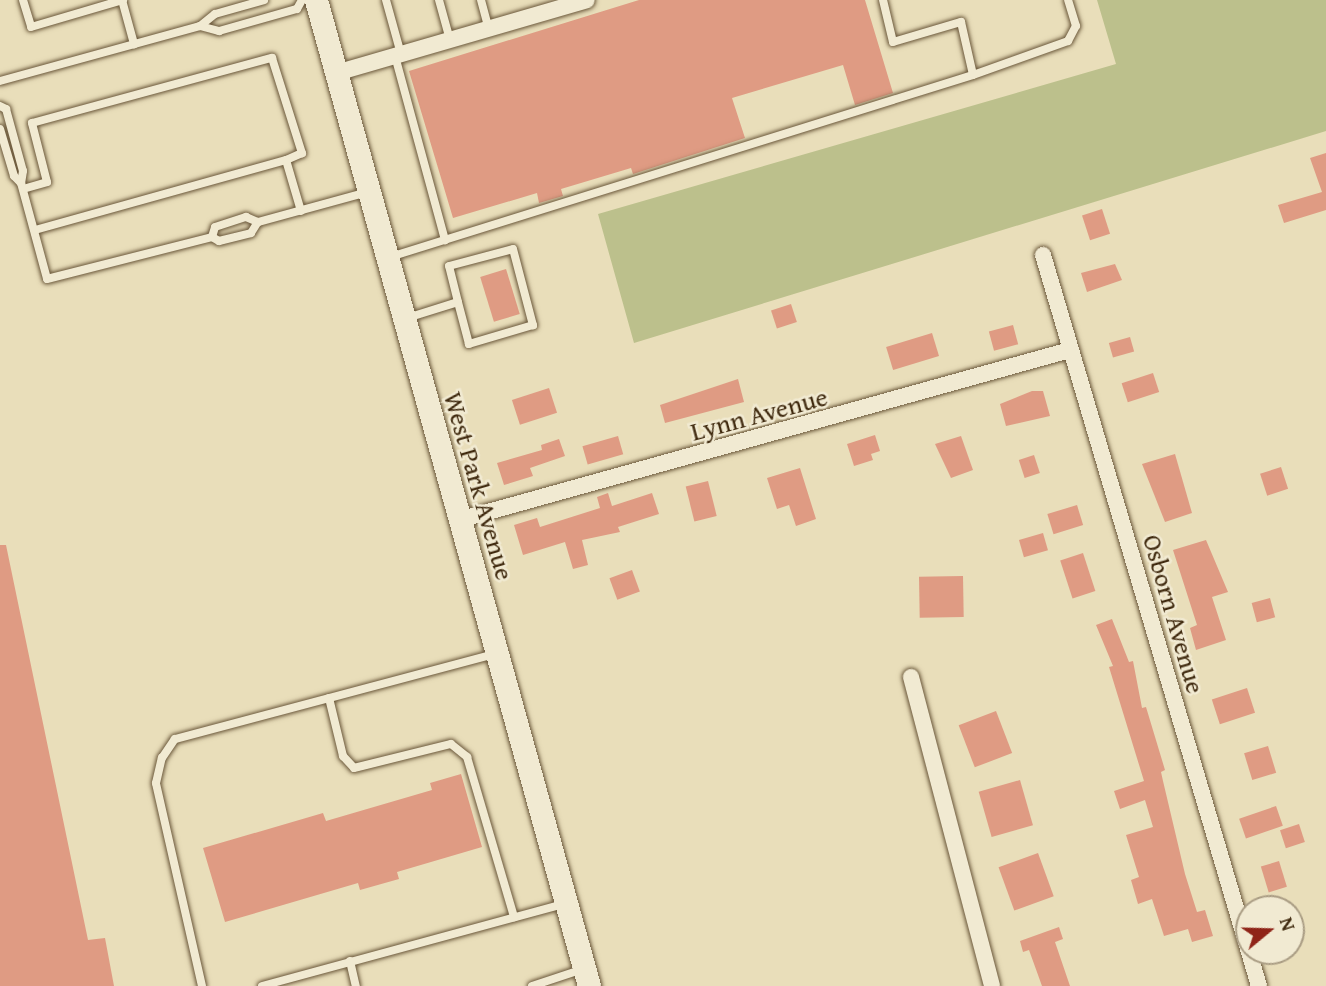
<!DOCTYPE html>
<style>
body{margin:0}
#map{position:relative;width:1326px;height:986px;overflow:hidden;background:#e9deba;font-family:"Gentium Book Plus",serif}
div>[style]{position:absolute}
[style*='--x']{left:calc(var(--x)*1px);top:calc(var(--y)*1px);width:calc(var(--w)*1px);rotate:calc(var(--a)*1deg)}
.green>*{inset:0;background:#bcc08c}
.building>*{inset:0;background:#df9b83;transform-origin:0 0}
.roads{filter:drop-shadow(0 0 2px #6a573a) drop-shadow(0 0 2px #6a573a)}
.service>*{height:8px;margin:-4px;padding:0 4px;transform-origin:4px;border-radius:4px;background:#f1ead2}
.minor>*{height:16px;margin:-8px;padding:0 8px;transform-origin:8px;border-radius:8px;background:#f1ead2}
.secondary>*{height:23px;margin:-11.5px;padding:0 11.5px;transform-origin:11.5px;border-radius:11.5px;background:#f1ead2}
span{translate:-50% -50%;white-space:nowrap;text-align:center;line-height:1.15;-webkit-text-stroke:5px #f1ead2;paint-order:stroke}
.street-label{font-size:26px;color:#402a0f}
.north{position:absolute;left:1235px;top:895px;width:70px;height:70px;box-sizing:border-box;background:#f1ead2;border:2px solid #aa9d84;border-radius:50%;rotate:71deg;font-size:19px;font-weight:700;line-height:28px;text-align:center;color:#402a0f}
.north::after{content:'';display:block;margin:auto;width:24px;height:32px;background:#8f2418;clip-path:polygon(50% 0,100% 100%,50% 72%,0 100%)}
</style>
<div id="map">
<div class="green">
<div style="clip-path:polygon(1097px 0,1326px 0,1326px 131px,634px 343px,598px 214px,1116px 64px)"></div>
</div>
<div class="building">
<div style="clip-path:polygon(639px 0,865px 0,893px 93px,855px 105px,843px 65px,732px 98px,745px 138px,633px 174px,631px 168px,561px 189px,563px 196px,539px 203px,537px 193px,453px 218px,409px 71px)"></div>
<div style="clip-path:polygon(1326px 153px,1326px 210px,1284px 223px,1278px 205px,1322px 192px,1310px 158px)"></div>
<div style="left:1102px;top:209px;width:26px;height:21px;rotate:72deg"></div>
<div style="clip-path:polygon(1115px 264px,1122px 280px,1087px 292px,1081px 273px)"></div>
<div style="left:506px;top:269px;width:47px;height:27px;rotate:73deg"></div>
<div style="left:791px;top:304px;width:19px;height:21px;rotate:72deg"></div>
<div style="left:1013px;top:325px;width:20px;height:25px;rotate:75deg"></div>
<div style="left:932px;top:333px;width:24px;height:48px;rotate:73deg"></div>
<div style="left:1130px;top:337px;width:15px;height:22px;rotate:74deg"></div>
<div style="left:1153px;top:373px;width:20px;height:33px;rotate:72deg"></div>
<div style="clip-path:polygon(738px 379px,744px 402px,665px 423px,660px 405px)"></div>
<div style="left:549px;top:388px;width:26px;height:39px;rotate:72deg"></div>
<div style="clip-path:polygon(1032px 391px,1043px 391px,1050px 416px,1006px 426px,1000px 404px)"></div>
<div style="clip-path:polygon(875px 435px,880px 451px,871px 454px,873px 460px,854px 466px,847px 444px)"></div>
<div style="left:618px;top:436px;width:19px;height:37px;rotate:74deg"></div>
<div style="clip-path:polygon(961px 436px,973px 470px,951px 478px,935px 444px)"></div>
<div style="clip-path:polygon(559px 439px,565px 456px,530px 468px,533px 476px,504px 485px,497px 463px,542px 450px,541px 445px)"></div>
<div style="clip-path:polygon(1175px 454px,1192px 513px,1165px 522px,1142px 464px)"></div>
<div style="left:1034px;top:455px;width:19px;height:16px;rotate:72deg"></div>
<div style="left:1281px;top:467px;width:23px;height:22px;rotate:72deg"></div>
<div style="clip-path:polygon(800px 468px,816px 519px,796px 526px,789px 505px,777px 509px,767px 478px)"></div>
<div style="left:708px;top:481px;width:36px;height:23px;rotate:76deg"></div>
<div style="clip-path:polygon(608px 493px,612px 506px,652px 493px,659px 514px,618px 527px,620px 532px,582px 540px,588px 565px,573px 569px,565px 542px,523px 555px,514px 525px,537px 518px,540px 527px,600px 508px,597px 497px)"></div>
<div style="left:1077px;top:505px;width:21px;height:31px;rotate:73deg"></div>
<div style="left:1043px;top:533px;width:18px;height:25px;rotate:74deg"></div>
<div style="clip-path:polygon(1206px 540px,1228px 592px,1212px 597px,1226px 640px,1196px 650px,1190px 628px,1197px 625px,1173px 550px)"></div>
<div style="clip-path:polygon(0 545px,6px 545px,88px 940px,105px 938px,114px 986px,0 986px)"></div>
<div style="left:1083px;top:553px;width:40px;height:24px;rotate:72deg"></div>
<div style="left:632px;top:570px;width:23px;height:24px;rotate:70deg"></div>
<div style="left:963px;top:576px;width:41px;height:44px;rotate:89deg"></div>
<div style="left:1270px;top:598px;width:20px;height:19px;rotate:75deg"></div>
<div style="clip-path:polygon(1112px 619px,1129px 662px,1133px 661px,1142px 708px,1146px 707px,1165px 770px,1161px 772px,1163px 781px,1185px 874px,1197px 912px,1205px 910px,1213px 936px,1192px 942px,1188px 929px,1164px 936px,1152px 899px,1138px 904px,1131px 880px,1139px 877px,1126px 835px,1153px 827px,1145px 800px,1120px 809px,1114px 791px,1144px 781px,1109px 667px,1113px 666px,1096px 625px)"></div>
<div style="left:1247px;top:688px;width:26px;height:37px;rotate:72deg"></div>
<div style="left:996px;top:711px;width:45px;height:40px;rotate:69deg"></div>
<div style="left:1268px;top:746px;width:28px;height:25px;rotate:73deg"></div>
<div style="clip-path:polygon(461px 774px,482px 847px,397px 872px,399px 879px,360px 890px,358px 883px,225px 922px,203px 848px,323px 813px,326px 821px,432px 790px,430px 783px)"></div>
<div style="left:1020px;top:780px;width:47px;height:43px;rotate:74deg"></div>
<div style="left:1276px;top:806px;width:21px;height:39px;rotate:71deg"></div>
<div style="left:1299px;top:824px;width:19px;height:20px;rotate:72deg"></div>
<div style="left:1038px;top:853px;width:46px;height:42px;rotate:70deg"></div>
<div style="left:1279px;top:861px;width:27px;height:19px;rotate:73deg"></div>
<div style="clip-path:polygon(1059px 927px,1063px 939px,1055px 942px,1070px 986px,1042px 986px,1029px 950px,1023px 952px,1020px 941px)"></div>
</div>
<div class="roads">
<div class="service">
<div style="--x:23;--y:0;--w:28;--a:73"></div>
<div style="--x:31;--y:27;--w:96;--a:-16.4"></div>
<div style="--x:122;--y:0;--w:46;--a:74.7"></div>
<div style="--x:386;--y:0;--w:56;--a:74.5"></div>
<div style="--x:439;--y:0;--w:41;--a:74.6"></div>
<div style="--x:481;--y:0;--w:30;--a:75"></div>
<div style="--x:883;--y:0;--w:43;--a:76.6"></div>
<div style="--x:893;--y:42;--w:71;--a:-16.4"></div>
<div style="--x:961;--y:22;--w:54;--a:77.2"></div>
<div style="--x:200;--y:26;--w:19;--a:-39"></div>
<div style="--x:215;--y:14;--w:51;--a:-15.9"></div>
<div style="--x:395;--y:56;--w:191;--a:74.8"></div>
<div style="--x:0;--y:81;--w:207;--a:-15.4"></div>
<div style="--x:200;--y:26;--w:20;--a:15"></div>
<div style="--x:219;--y:31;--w:81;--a:-15.8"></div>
<div style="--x:297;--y:9;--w:10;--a:-61"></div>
<div style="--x:0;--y:106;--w:7;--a:27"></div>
<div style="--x:6;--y:109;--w:64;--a:74.7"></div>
<div style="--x:23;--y:171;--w:12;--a:99"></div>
<div style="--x:0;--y:129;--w:49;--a:73.4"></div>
<div style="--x:14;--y:176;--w:10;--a:45"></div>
<div style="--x:21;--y:183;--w:99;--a:74.8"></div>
<div style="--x:47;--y:279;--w:170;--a:-14.3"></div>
<div style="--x:212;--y:237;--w:8;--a:30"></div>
<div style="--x:219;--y:241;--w:33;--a:-14"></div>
<div style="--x:251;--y:233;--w:13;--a:-58"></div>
<div style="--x:258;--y:222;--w:114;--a:-15.3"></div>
<div style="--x:23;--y:189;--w:25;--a:-16"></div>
<div style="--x:47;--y:182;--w:61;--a:-104.3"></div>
<div style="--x:32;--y:123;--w:249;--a:-15.2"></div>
<div style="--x:272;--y:58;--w:100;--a:72.5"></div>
<div style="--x:302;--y:153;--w:17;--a:156"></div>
<div style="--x:286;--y:160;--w:53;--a:73.6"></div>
<div style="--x:35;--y:230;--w:261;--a:-15.6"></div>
<div style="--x:212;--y:237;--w:10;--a:-73"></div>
<div style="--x:215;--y:227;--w:33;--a:-18"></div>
<div style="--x:246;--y:217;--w:13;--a:23"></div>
<div style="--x:390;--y:257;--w:611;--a:-17.34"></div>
<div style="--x:973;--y:75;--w:101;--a:-19.7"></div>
<div style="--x:1068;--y:41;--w:17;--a:-62"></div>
<div style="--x:1076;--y:26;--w:27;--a:-107"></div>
<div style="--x:407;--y:318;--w:53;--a:-17.4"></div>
<div style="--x:458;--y:302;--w:37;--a:-104"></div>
<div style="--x:449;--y:266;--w:66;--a:-14.9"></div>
<div style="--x:513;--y:249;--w:79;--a:75.3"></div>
<div style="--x:533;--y:325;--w:67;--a:163.5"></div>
<div style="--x:469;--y:344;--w:43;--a:-104.7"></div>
<div style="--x:329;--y:698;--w:60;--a:76.4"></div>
<div style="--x:343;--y:756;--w:16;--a:47"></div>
<div style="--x:354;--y:768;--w:100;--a:-13.9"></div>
<div style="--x:451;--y:744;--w:21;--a:39"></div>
<div style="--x:467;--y:757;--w:167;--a:73.6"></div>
<div style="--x:350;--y:961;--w:26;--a:77"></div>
<div style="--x:202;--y:986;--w:208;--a:-102.8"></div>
<div style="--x:156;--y:783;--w:26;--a:-77"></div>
<div style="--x:162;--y:758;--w:23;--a:-56"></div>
<div style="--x:175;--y:739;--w:330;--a:-14.9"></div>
<div style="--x:262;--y:986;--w:312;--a:-15.2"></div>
<div style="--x:532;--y:986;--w:54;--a:-18.4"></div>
</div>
<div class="minor">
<div style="--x:336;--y:73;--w:261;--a:-16.2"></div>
<div style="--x:1043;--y:255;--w:762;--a:73.54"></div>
<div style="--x:459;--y:520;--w:634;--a:-15.55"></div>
<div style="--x:911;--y:677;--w:319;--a:75.3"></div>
</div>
<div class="secondary">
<div style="--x:316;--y:0;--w:1023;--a:74.52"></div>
</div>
</div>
<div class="street-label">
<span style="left:759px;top:414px;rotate:-15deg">Lynn Avenue</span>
<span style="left:479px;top:486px;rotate:74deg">West Park Avenue</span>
<span style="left:1174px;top:614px;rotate:74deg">Osborn Avenue</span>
</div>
<div class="north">N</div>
</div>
